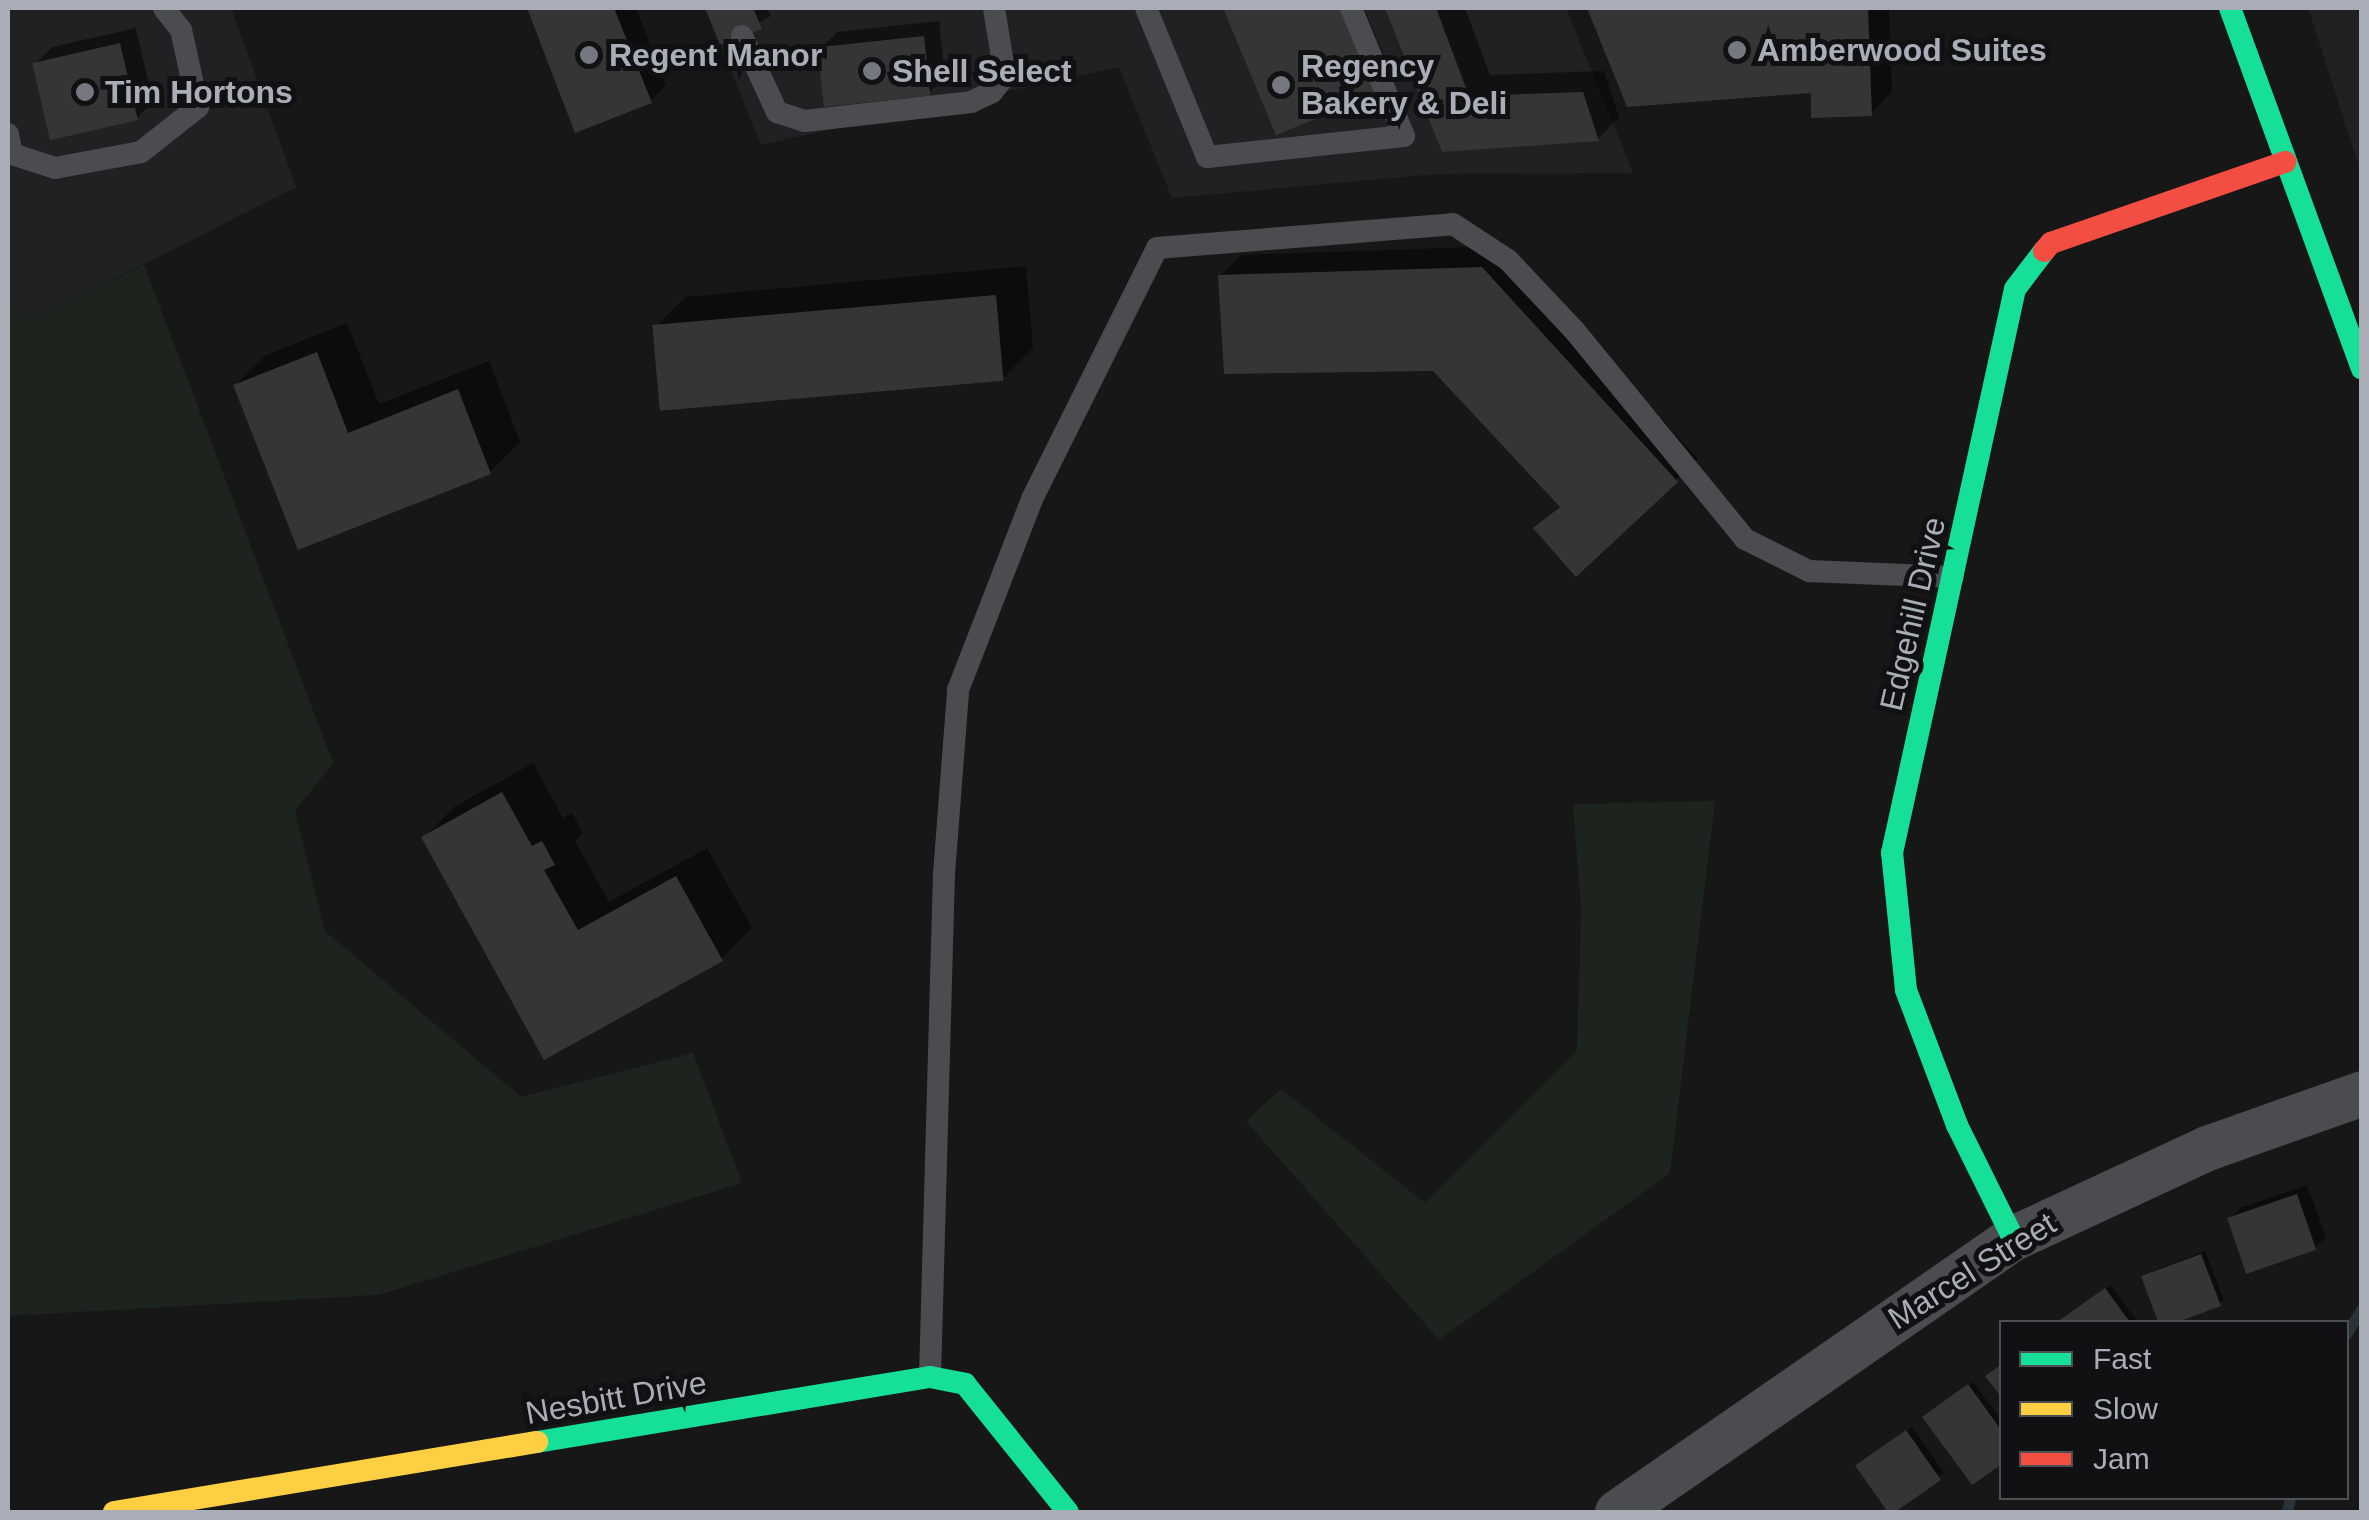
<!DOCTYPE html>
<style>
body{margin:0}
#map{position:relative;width:2369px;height:1520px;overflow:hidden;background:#171717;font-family:Arial,sans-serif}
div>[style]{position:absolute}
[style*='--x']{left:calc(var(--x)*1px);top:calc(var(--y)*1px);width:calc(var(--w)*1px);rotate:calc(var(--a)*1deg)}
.built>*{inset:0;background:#212123}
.green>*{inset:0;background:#1d241e}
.shadow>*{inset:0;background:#0007;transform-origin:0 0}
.stream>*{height:11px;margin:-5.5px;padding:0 5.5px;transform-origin:5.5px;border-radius:5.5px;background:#2a3239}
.building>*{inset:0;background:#353536;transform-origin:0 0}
.lane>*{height:22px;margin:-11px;padding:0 11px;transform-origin:11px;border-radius:11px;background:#4b4c50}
.street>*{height:45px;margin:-22.5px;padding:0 22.5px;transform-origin:22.5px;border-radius:22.5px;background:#4b4c50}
.fast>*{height:22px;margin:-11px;padding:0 11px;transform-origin:11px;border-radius:11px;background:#16e098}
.slow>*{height:22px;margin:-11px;padding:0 11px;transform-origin:11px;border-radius:11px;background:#ffcf43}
.jam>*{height:22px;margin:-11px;padding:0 11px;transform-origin:11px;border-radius:11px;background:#f24e42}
.dots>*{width:28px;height:28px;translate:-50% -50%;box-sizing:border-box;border:5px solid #111113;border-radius:50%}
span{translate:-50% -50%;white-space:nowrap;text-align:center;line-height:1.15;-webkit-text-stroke:10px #111113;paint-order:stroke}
.poi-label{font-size:32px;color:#a8adb8;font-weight:700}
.left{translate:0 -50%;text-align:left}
.street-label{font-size:32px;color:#a8adb8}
.frame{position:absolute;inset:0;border:10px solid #a8adb8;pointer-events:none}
.legend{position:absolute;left:1999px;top:1320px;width:350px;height:180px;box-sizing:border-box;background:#111113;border:2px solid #4d4f55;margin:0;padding:12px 18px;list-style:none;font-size:30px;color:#a8adb8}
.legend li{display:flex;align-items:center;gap:20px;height:50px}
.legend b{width:50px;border:2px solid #4d4f55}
</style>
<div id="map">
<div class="built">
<div style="clip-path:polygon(8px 8px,231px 8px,296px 187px,26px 324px,8px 289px)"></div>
<div style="clip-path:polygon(706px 8px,1566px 8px,1633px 173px,1437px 174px,1172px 198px,1119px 67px,761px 145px)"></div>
<div style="clip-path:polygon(2308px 8px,2361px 8px,2361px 173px)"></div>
</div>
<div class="green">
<div style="clip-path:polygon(144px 265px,333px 763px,295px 811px,325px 931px,521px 1097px,693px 1053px,742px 1183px,378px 1295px,8px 1316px,8px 289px,26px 324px)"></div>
<div style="clip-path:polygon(1715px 801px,1670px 1173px,1439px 1340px,1246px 1121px,1281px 1089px,1425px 1203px,1577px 1050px,1581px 909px,1573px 804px)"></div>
</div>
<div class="shadow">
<div style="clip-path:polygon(530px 8px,636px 8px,666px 85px,650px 101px,577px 129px)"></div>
<div style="clip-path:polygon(707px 8px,767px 8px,771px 16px,721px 42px)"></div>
<div style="clip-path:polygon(1226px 8px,1364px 8px,1392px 76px,1376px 92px,1277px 132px)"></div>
<div style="clip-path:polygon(1388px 8px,1465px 8px,1490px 75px,1604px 71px,1619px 117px,1598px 139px,1444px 149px)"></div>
<div style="clip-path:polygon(1590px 8px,1889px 8px,1892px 92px,1871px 114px,1813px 91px,1629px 104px)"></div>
<div style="clip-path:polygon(939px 21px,945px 77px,929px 93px,821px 49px,837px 32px)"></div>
<div style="clip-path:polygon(136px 28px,153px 102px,137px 118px,35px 64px,52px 47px)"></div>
<div style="clip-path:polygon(1504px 246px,1698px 459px,1576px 573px,1537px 528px,1561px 504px,1434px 368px,1220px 276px,1242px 255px)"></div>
<div style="clip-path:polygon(1026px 266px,1033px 348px,1003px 378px,655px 328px,685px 297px)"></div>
<div style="clip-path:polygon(347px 323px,379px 404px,489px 361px,520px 442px,490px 472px,300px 547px,236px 385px,266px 355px)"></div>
<div style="clip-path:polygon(533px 763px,563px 818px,572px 813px,583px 833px,575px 841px,609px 902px,707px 848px,752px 928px,721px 959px,545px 1056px,424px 838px,454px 807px)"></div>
<div style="clip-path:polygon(2307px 1185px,2326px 1237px,2315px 1248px,2229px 1219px,2240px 1208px)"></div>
<div style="left:2205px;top:1251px;width:53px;height:66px;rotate:69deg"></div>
<div style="clip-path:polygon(2110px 1285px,2138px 1322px,2064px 1322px,2068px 1316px)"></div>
<div style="clip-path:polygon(1973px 1382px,2002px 1421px,2002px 1461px,1930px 1413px)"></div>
<div style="left:1912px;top:1427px;width:56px;height:65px;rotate:55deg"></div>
</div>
<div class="stream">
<div style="--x:2346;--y:1334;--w:31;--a:-58"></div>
<div style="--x:2287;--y:1512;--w:14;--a:-78"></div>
</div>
<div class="building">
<div style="clip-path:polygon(527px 8px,614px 8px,652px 103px,575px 133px)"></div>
<div style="clip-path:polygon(705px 8px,753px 8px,762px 29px,720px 45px)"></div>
<div style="clip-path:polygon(1223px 8px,1341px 8px,1377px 94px,1276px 135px)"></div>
<div style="clip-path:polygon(1385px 8px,1436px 8px,1469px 96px,1583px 92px,1599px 141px,1442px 152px)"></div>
<div style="clip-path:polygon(1587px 8px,1868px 8px,1872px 116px,1811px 118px,1811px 93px,1627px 107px)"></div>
<div style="left:924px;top:36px;width:60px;height:107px;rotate:84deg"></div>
<div style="left:120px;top:43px;width:79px;height:90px;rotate:77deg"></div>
<div style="clip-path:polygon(1482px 267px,1678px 482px,1576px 577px,1533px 528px,1560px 507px,1433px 371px,1224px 374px,1218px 275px)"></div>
<div style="left:996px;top:295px;width:86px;height:345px;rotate:85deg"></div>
<div style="clip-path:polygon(317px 352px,348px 433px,458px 389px,491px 474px,298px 550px,233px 385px)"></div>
<div style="clip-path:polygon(502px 792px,532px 846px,542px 841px,555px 865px,544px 870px,578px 930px,676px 876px,723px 961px,544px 1060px,421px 837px)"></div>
<div style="left:2297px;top:1194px;width:59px;height:74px;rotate:71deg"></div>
<div style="clip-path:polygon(2201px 1254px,2221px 1306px,2178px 1322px,2158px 1322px,2141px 1276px)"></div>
<div style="clip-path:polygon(2105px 1288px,2130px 1322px,2057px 1322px)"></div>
<div style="clip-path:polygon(2002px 1364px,2002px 1398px,1985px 1376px)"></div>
<div style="clip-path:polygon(1968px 1384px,2002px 1431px,2002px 1464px,1972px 1485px,1922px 1417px)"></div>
<div style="left:1906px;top:1430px;width:61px;height:62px;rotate:55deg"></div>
</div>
<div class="lane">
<div style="--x:1146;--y:8;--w:161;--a:67.7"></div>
<div style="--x:1207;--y:157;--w:198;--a:-6.1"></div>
<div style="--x:1404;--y:136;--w:139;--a:-112.5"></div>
<div style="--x:742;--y:36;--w:84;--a:65.3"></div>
<div style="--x:777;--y:112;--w:29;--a:18"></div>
<div style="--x:805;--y:121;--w:167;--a:-6.5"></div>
<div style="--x:971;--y:102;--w:23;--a:-25"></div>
<div style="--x:992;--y:92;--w:21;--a:-51"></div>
<div style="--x:1005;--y:76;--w:69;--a:-99.2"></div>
<div style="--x:8;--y:134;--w:20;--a:79"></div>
<div style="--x:12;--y:154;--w:45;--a:18"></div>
<div style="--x:55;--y:168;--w:87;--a:-10.5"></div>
<div style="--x:141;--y:152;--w:73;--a:-38.3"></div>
<div style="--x:198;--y:107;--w:79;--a:-102.4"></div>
<div style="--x:181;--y:30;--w:28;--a:-128"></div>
<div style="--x:930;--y:1377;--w:503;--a:-88.41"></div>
<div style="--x:944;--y:874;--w:185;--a:-85.6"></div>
<div style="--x:958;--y:690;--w:205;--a:-68.8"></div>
<div style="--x:1032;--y:499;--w:280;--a:-63.5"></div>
<div style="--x:1157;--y:248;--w:297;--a:-4.6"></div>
<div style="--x:1453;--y:224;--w:66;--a:33.2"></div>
<div style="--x:1508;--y:260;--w:96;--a:46.7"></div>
<div style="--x:1574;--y:330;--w:270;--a:50.7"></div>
<div style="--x:1745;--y:539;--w:72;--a:26.6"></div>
<div style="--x:1809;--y:571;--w:144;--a:2.4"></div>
</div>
<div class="street">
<div style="--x:1617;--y:1512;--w:482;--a:-34.7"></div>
<div style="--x:2013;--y:1238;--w:214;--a:-24.9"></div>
<div style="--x:2207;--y:1148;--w:164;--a:-19.5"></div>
</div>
<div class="fast">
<div style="--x:2230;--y:8;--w:384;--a:69.9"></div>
<div style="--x:2013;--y:1238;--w:126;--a:-116.4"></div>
<div style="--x:1957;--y:1125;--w:144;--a:-110.7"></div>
<div style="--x:1906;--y:990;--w:138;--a:-95.8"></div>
<div style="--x:1892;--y:853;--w:577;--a:-77.7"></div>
<div style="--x:2015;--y:289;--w:48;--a:-52.7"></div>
<div style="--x:537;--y:1442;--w:398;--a:-9.4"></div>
<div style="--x:930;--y:1377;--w:36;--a:11"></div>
<div style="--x:965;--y:1384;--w:164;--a:51.2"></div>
</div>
<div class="slow">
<div style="--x:114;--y:1512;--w:429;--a:-9.4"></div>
</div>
<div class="jam">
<div style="--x:2044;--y:251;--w:11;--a:-49"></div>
<div style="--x:2051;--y:243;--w:248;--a:-19.1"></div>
</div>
<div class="dots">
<div style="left:1737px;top:50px;background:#757880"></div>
<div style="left:589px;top:55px;background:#757880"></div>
<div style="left:872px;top:71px;background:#757880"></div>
<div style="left:1281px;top:85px;background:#757880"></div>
<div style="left:85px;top:92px;background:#757880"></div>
</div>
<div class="poi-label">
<span class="left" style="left:1757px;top:50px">Amberwood Suites</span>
<span class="left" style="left:609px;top:55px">Regent Manor</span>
<span class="left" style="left:1301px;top:85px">Regency<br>Bakery &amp; Deli</span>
<span class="left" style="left:892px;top:71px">Shell Select</span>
<span class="left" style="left:105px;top:92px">Tim Hortons</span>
</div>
<div class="street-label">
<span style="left:1913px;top:614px;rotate:-77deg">Edgehill Drive</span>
<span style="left:1972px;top:1271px;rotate:-32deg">Marcel Street</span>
<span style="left:616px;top:1398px;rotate:-10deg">Nesbitt Drive</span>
</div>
<div class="frame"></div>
<ul class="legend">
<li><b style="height:12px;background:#16e098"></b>Fast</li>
<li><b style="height:12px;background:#ffcf43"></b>Slow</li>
<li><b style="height:12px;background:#f24e42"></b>Jam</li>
</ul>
</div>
